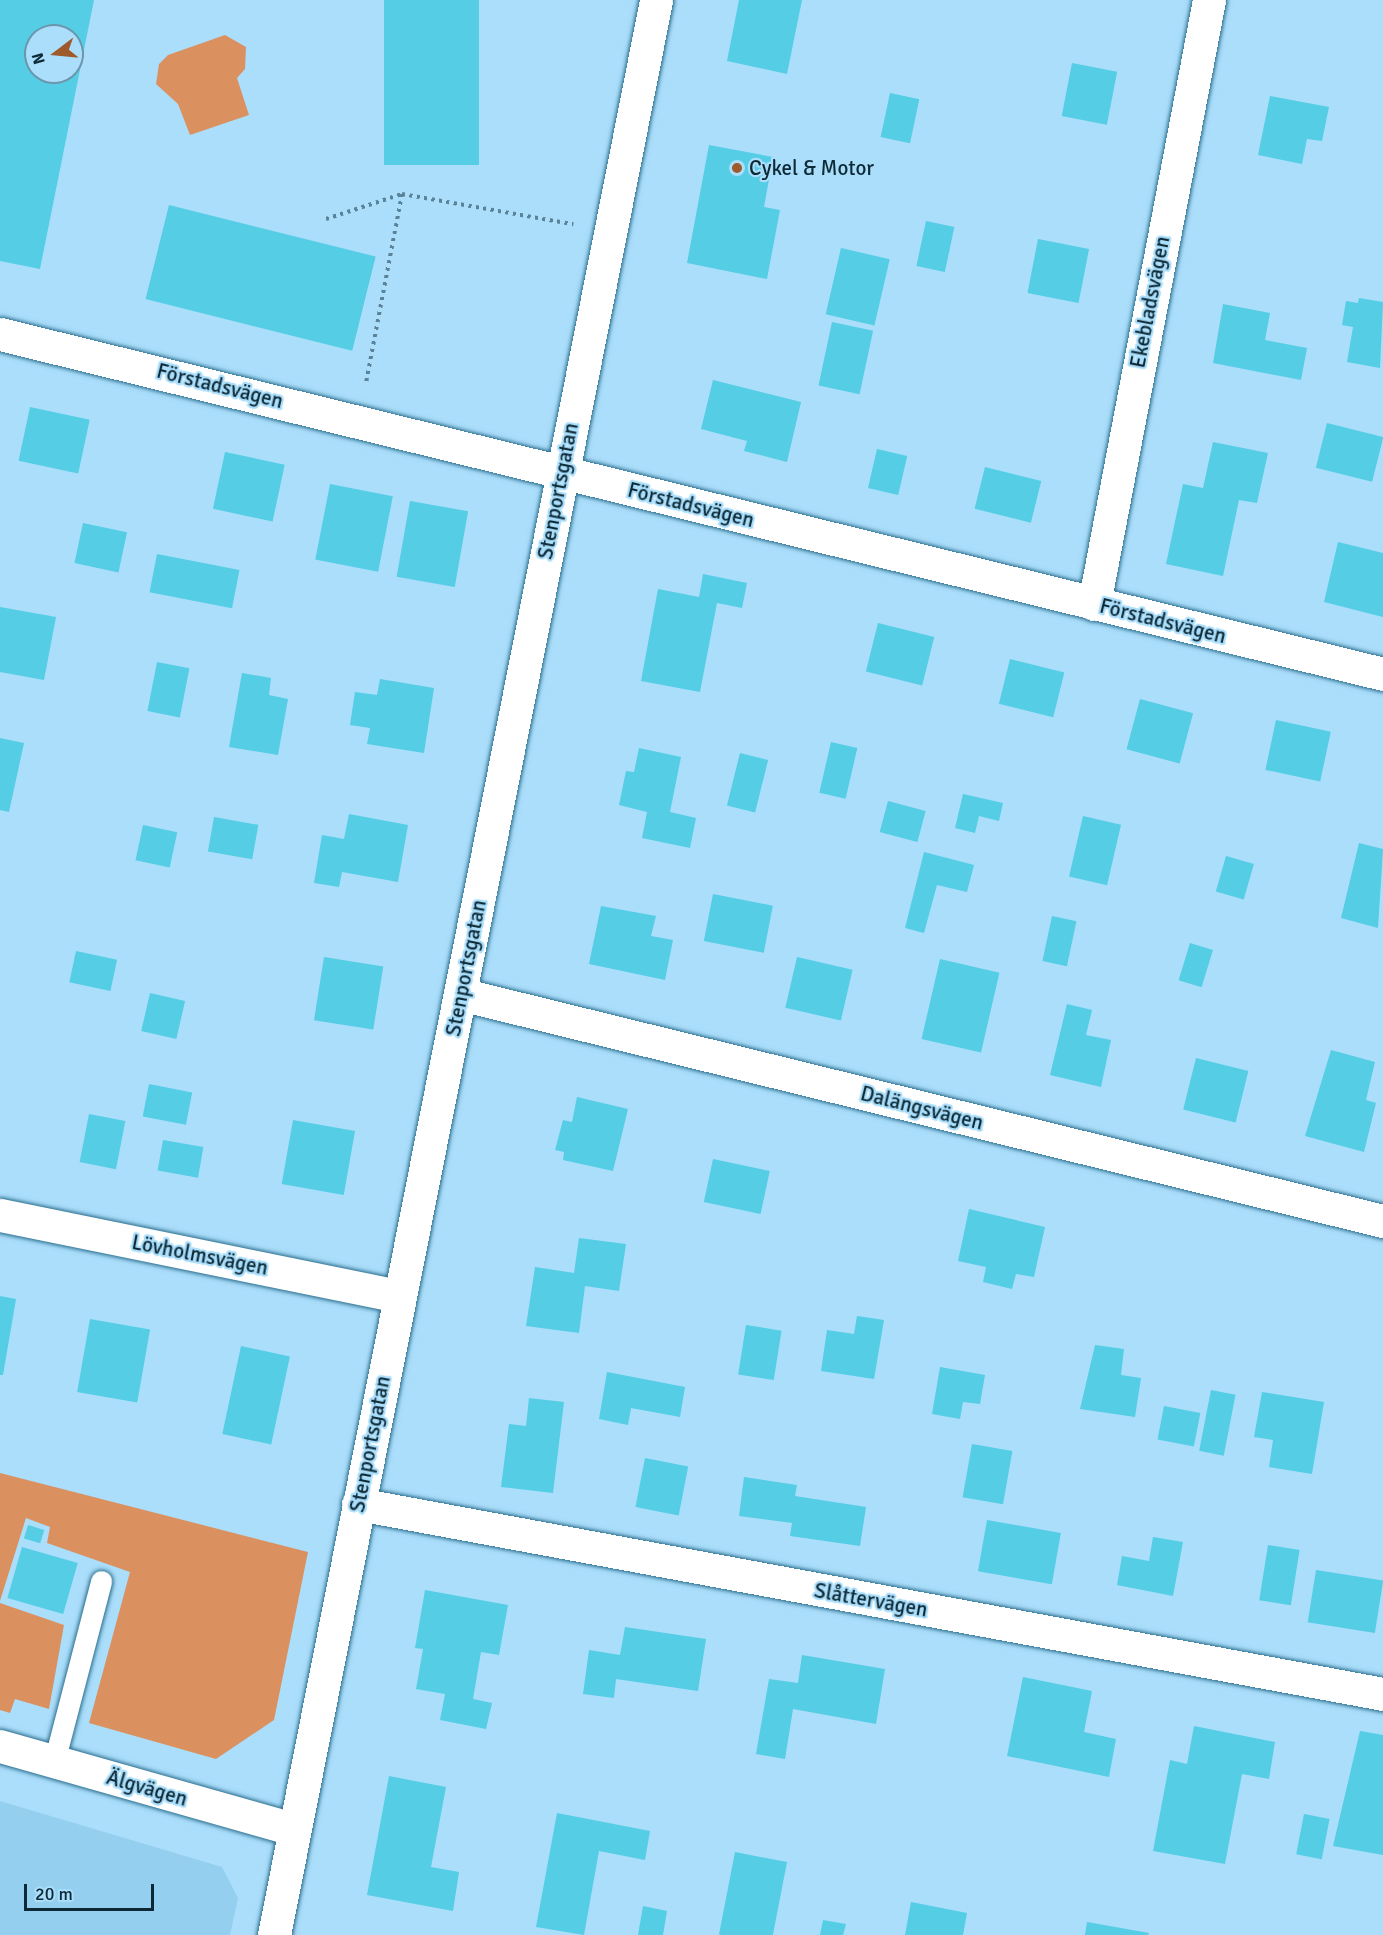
<!DOCTYPE html>
<meta charset="utf-8">
<style>
body{margin:0}
#map{position:relative;width:1383px;height:1935px;overflow:hidden;background:#aadefb;font-family:Signika,sans-serif}
div>[style]{position:absolute}
[style*='--x']{left:calc(var(--x)*1px);top:calc(var(--y)*1px);width:calc(var(--w)*1px);rotate:calc(var(--a)*1deg)}
.built>*{inset:0;background:#95cfef}
.green>*{inset:0;background:#db9060}
.building>*{inset:0;background:#54cde5;transform-origin:0 0}
.path>*{height:4px;margin-top:-2px;transform-origin:0;background:repeating-linear-gradient(90deg,#5b8398 0 3px,transparent 0 7.5px)}
.roads{filter:drop-shadow(0 0 2px #2b6e8e) drop-shadow(0 0 2px #2b6e8e)}
.service>*{height:21px;margin:-10.5px;padding:0 10.5px;transform-origin:10.5px;border-radius:10.5px;background:#fff}
.minor>*{height:33px;margin:-16.5px;padding:0 16.5px;transform-origin:16.5px;border-radius:16.5px;background:#fff}
.dots>*{width:16px;height:16px;translate:-50% -50%;box-sizing:border-box;border:3px solid #aadefb;border-radius:50%}
span{translate:-50% -50%;white-space:nowrap;text-align:center;line-height:1.15;-webkit-text-stroke:4.5px #aadefb;paint-order:stroke}
.poi-label{font-size:21px;color:#0d2936}
.left{translate:0 -50%;text-align:left}
.street-label{font-size:21px;color:#0d2936}
.north{position:absolute;left:24px;top:24px;width:60px;height:60px;box-sizing:border-box;background:#aadefb;border:2px solid #6b96ac;border-radius:50%;rotate:254deg;font-size:16px;font-weight:700;line-height:24px;text-align:center;color:#0d2936}
.north::after{content:'';display:block;margin:auto;width:21px;height:27px;background:#9e5a2b;clip-path:polygon(50% 0,100% 100%,50% 72%,0 100%)}
.scale{position:absolute;left:24px;top:1884px;width:130px;height:27px;box-sizing:border-box;border:3px solid #0d2936;border-top:0;padding-left:8px;font-size:18px;line-height:21px;white-space:nowrap;color:#0d2936;-webkit-text-stroke:4px #aadefb;paint-order:stroke}
</style>
<div id="map">
<div class="built">
<div style="clip-path:polygon(0 1801px,222px 1867px,238px 1898px,230px 1935px,0 1935px)"></div>
</div>
<div class="green">
<div style="clip-path:polygon(225px 35px,246px 47px,245px 69px,237px 78px,249px 115px,190px 135px,178px 104px,156px 84px,159px 64px,168px 55px)"></div>
<div style="clip-path:polygon(0 1473px,308px 1552px,274px 1720px,216px 1759px,89px 1723px,130px 1572px,47px 1543px,50px 1527px,26px 1518px,0 1601px)"></div>
<div style="clip-path:polygon(0 1603px,64px 1625px,49px 1709px,15px 1699px,10px 1713px,0 1710px)"></div>
</div>
<div class="building">
<div style="clip-path:polygon(evenodd,0 0,94px 0,40px 269px,0 261px,0 0,36px 36px,72px 36px,72px 72px,36px 72px,36px 36px)"></div>
<div style="left:384px;top:0;width:95px;height:165px"></div>
<div style="clip-path:polygon(739px 0,802px 0,787px 74px,727px 61px)"></div>
<div style="left:1072px;top:63px;width:46px;height:54px;rotate:11deg"></div>
<div style="left:890px;top:93px;width:30px;height:45px;rotate:12deg"></div>
<div style="clip-path:polygon(1270px 96px,1329px 107px,1322px 141px,1307px 139px,1302px 164px,1258px 155px)"></div>
<div style="clip-path:polygon(709px 145px,773px 157px,764px 207px,780px 210px,767px 279px,687px 263px)"></div>
<div style="left:169px;top:205px;width:213px;height:97px;rotate:14deg"></div>
<div style="left:926px;top:221px;width:29px;height:46px;rotate:12deg"></div>
<div style="left:1038px;top:239px;width:52px;height:55px;rotate:11deg"></div>
<div style="left:841px;top:248px;width:50px;height:68px;rotate:13deg"></div>
<div style="clip-path:polygon(1359px 298px,1383px 302px,1380px 368px,1347px 362px,1353px 327px,1342px 325px,1346px 301px,1358px 303px)"></div>
<div style="clip-path:polygon(1223px 304px,1270px 313px,1265px 340px,1307px 348px,1301px 380px,1213px 363px)"></div>
<div style="left:832px;top:322px;width:42px;height:65px;rotate:12deg"></div>
<div style="clip-path:polygon(713px 380px,801px 402px,787px 462px,744px 451px,747px 441px,701px 429px)"></div>
<div style="left:30px;top:407px;width:61px;height:55px;rotate:12deg"></div>
<div style="left:1327px;top:423px;width:58px;height:46px;rotate:14deg"></div>
<div style="clip-path:polygon(1213px 442px,1268px 453px,1257px 503px,1239px 500px,1223px 576px,1166px 564px,1183px 484px,1203px 488px)"></div>
<div style="left:877px;top:449px;width:31px;height:40px;rotate:13deg"></div>
<div style="left:225px;top:452px;width:61px;height:58px;rotate:12deg"></div>
<div style="left:985px;top:467px;width:58px;height:43px;rotate:14deg"></div>
<div style="left:330px;top:484px;width:64px;height:77px;rotate:11deg"></div>
<div style="left:410px;top:501px;width:59px;height:77px;rotate:10deg"></div>
<div style="left:83px;top:523px;width:45px;height:41px;rotate:12deg"></div>
<div style="clip-path:polygon(1338px 542px,1383px 553px,1383px 617px,1324px 602px)"></div>
<div style="left:157px;top:554px;width:84px;height:39px;rotate:11deg"></div>
<div style="clip-path:polygon(703px 574px,747px 583px,742px 608px,717px 603px,700px 692px,641px 681px,658px 589px,699px 597px)"></div>
<div style="clip-path:polygon(0 607px,56px 617px,44px 680px,0 672px)"></div>
<div style="left:878px;top:623px;width:58px;height:50px;rotate:14deg"></div>
<div style="left:1010px;top:659px;width:56px;height:46px;rotate:14deg"></div>
<div style="left:157px;top:662px;width:33px;height:50px;rotate:11deg"></div>
<div style="clip-path:polygon(242px 673px,271px 678px,269px 695px,288px 699px,278px 755px,229px 747px)"></div>
<div style="clip-path:polygon(380px 679px,434px 688px,424px 753px,367px 744px,370px 728px,350px 725px,355px 692px,377px 695px)"></div>
<div style="left:1140px;top:699px;width:55px;height:52px;rotate:15deg"></div>
<div style="left:1276px;top:720px;width:56px;height:51px;rotate:12deg"></div>
<div style="clip-path:polygon(0 738px,24px 743px,9px 812px,0 810px)"></div>
<div style="left:831px;top:742px;width:27px;height:52px;rotate:13deg"></div>
<div style="clip-path:polygon(639px 748px,681px 757px,670px 812px,696px 818px,690px 848px,642px 838px,647px 812px,619px 805px,626px 771px,634px 772px)"></div>
<div style="left:740px;top:753px;width:29px;height:54px;rotate:14deg"></div>
<div style="clip-path:polygon(963px 794px,1003px 803px,999px 821px,979px 816px,975px 833px,955px 828px)"></div>
<div style="left:888px;top:801px;width:39px;height:32px;rotate:15deg"></div>
<div style="clip-path:polygon(349px 814px,408px 825px,398px 882px,342px 872px,339px 887px,314px 883px,322px 835px,344px 839px)"></div>
<div style="left:1083px;top:816px;width:39px;height:62px;rotate:13deg"></div>
<div style="left:214px;top:817px;width:45px;height:35px;rotate:10deg"></div>
<div style="left:143px;top:825px;width:35px;height:36px;rotate:12deg"></div>
<div style="clip-path:polygon(1359px 843px,1383px 849px,1378px 928px,1341px 918px)"></div>
<div style="clip-path:polygon(924px 852px,974px 865px,967px 892px,937px 885px,924px 933px,905px 928px)"></div>
<div style="left:1226px;top:856px;width:29px;height:37px;rotate:16deg"></div>
<div style="left:713px;top:894px;width:61px;height:48px;rotate:11deg"></div>
<div style="clip-path:polygon(601px 906px,656px 916px,651px 936px,673px 940px,665px 980px,589px 964px)"></div>
<div style="left:1052px;top:916px;width:25px;height:46px;rotate:12deg"></div>
<div style="left:1190px;top:943px;width:24px;height:39px;rotate:17deg"></div>
<div style="left:76px;top:951px;width:42px;height:32px;rotate:12deg"></div>
<div style="left:324px;top:957px;width:60px;height:64px;rotate:9deg"></div>
<div style="left:797px;top:957px;width:57px;height:52px;rotate:13deg"></div>
<div style="left:940px;top:959px;width:61px;height:82px;rotate:13deg"></div>
<div style="left:150px;top:993px;width:36px;height:39px;rotate:13deg"></div>
<div style="clip-path:polygon(1067px 1004px,1092px 1010px,1086px 1035px,1111px 1040px,1101px 1087px,1050px 1075px)"></div>
<div style="clip-path:polygon(1331px 1050px,1375px 1062px,1366px 1100px,1376px 1103px,1364px 1152px,1305px 1136px)"></div>
<div style="left:1196px;top:1058px;width:54px;height:53px;rotate:14deg"></div>
<div style="left:149px;top:1084px;width:44px;height:33px;rotate:11deg"></div>
<div style="clip-path:polygon(577px 1097px,628px 1109px,613px 1171px,563px 1160px,564px 1152px,555px 1150px,563px 1120px,572px 1122px)"></div>
<div style="left:89px;top:1114px;width:37px;height:49px;rotate:11deg"></div>
<div style="left:293px;top:1120px;width:63px;height:65px;rotate:10deg"></div>
<div style="left:163px;top:1140px;width:41px;height:31px;rotate:10deg"></div>
<div style="left:713px;top:1159px;width:58px;height:44px;rotate:12deg"></div>
<div style="clip-path:polygon(969px 1209px,1045px 1227px,1034px 1277px,1016px 1274px,1012px 1289px,983px 1282px,986px 1267px,958px 1261px)"></div>
<div style="clip-path:polygon(579px 1238px,626px 1244px,619px 1291px,585px 1286px,579px 1333px,526px 1326px,535px 1267px,574px 1273px)"></div>
<div style="clip-path:polygon(0 1296px,16px 1299px,3px 1375px,0 1375px)"></div>
<div style="clip-path:polygon(857px 1316px,884px 1320px,874px 1379px,821px 1371px,827px 1330px,854px 1334px)"></div>
<div style="left:90px;top:1319px;width:61px;height:74px;rotate:10deg"></div>
<div style="left:746px;top:1325px;width:36px;height:50px;rotate:9deg"></div>
<div style="clip-path:polygon(1095px 1345px,1124px 1349px,1121px 1375px,1141px 1378px,1135px 1417px,1080px 1409px)"></div>
<div style="left:241px;top:1346px;width:50px;height:90px;rotate:12deg"></div>
<div style="clip-path:polygon(940px 1367px,985px 1375px,980px 1404px,963px 1402px,960px 1419px,932px 1414px)"></div>
<div style="clip-path:polygon(607px 1372px,685px 1387px,680px 1417px,631px 1408px,628px 1425px,599px 1419px)"></div>
<div style="left:1211px;top:1390px;width:25px;height:62px;rotate:11deg"></div>
<div style="clip-path:polygon(1262px 1392px,1324px 1402px,1312px 1474px,1269px 1467px,1273px 1440px,1254px 1437px)"></div>
<div style="clip-path:polygon(529px 1398px,564px 1402px,553px 1493px,501px 1487px,509px 1424px,526px 1426px)"></div>
<div style="left:1164px;top:1406px;width:37px;height:34px;rotate:11deg"></div>
<div style="left:972px;top:1444px;width:41px;height:54px;rotate:10deg"></div>
<div style="left:645px;top:1458px;width:44px;height:50px;rotate:11deg"></div>
<div style="clip-path:polygon(744px 1477px,797px 1485px,795px 1496px,866px 1507px,860px 1546px,790px 1536px,792px 1523px,739px 1516px)"></div>
<div style="left:987px;top:1520px;width:75px;height:52px;rotate:10deg"></div>
<div style="left:28px;top:1525px;width:17px;height:14px;rotate:17deg"></div>
<div style="clip-path:polygon(1153px 1537px,1183px 1542px,1173px 1596px,1117px 1585px,1122px 1556px,1149px 1561px)"></div>
<div style="left:1268px;top:1545px;width:32px;height:56px;rotate:9deg"></div>
<div style="left:22px;top:1547px;width:58px;height:53px;rotate:16deg"></div>
<div style="left:1316px;top:1570px;width:68px;height:53px;rotate:9deg"></div>
<div style="clip-path:polygon(425px 1590px,508px 1605px,499px 1655px,481px 1652px,473px 1699px,492px 1703px,486px 1729px,440px 1720px,445px 1694px,416px 1689px,423px 1649px,415px 1648px)"></div>
<div style="clip-path:polygon(625px 1627px,706px 1639px,698px 1691px,616px 1679px,614px 1698px,583px 1694px,589px 1650px,620px 1655px)"></div>
<div style="clip-path:polygon(802px 1655px,885px 1669px,876px 1724px,793px 1709px,785px 1759px,756px 1754px,769px 1679px,798px 1683px)"></div>
<div style="clip-path:polygon(1023px 1677px,1092px 1691px,1084px 1732px,1116px 1739px,1109px 1777px,1007px 1756px)"></div>
<div style="clip-path:polygon(1194px 1726px,1275px 1742px,1269px 1779px,1242px 1774px,1225px 1864px,1153px 1851px,1170px 1760px,1187px 1764px)"></div>
<div style="clip-path:polygon(1360px 1731px,1383px 1735px,1383px 1855px,1333px 1846px)"></div>
<div style="clip-path:polygon(389px 1776px,446px 1787px,431px 1867px,459px 1872px,453px 1911px,367px 1895px)"></div>
<div style="clip-path:polygon(557px 1813px,650px 1831px,645px 1860px,599px 1851px,584px 1935px,536px 1927px)"></div>
<div style="left:1304px;top:1814px;width:26px;height:41px;rotate:11deg"></div>
<div style="left:735px;top:1852px;width:53px;height:84px;rotate:11deg"></div>
<div style="clip-path:polygon(911px 1902px,967px 1913px,963px 1935px,905px 1935px)"></div>
<div style="clip-path:polygon(643px 1906px,667px 1911px,663px 1935px,638px 1935px)"></div>
<div style="clip-path:polygon(823px 1920px,846px 1924px,843px 1935px,820px 1935px)"></div>
<div style="clip-path:polygon(1087px 1922px,1149px 1933px,1148px 1935px,1085px 1935px)"></div>
</div>
<div class="path">
<div style="--x:402;--y:194;--w:174;--a:10"></div>
<div style="--x:326;--y:219;--w:80;--a:-18.2"></div>
<div style="--x:402;--y:194;--w:192;--a:100.8"></div>
</div>
<div class="roads">
<div class="service">
<div style="--x:54;--y:1762;--w:187;--a:-75.4"></div>
</div>
<div class="minor">
<div style="--x:0;--y:334;--w:1424;--a:13.81"></div>
<div style="--x:1094;--y:604;--w:615;--a:-79.22"></div>
<div style="--x:460;--y:994;--w:951;--a:13.82"></div>
<div style="--x:0;--y:1215;--w:407;--a:11.5"></div>
<div style="--x:358;--y:1504;--w:1042;--a:10.5"></div>
<div style="--x:0;--y:1746;--w:305;--a:15.8"></div>
<div style="--x:274;--y:1935;--w:1972;--a:-78.83"></div>
</div>
</div>
<div class="dots">
<div style="left:737px;top:168px;background:#9e5a2b"></div>
</div>
<div class="poi-label">
<span class="left" style="left:749px;top:168px">Cykel &amp; Motor</span>
</div>
<div class="street-label">
<span style="left:1150px;top:302px;rotate:-79deg">Ekebladsvägen</span>
<span style="left:220px;top:386px;rotate:14deg">Förstadsvägen</span>
<span style="left:558px;top:491px;rotate:-79deg">Stenportsgatan</span>
<span style="left:691px;top:505px;rotate:14deg">Förstadsvägen</span>
<span style="left:1163px;top:621px;rotate:14deg">Förstadsvägen</span>
<span style="left:466px;top:968px;rotate:-79deg">Stenportsgatan</span>
<span style="left:922px;top:1108px;rotate:14deg">Dalängsvägen</span>
<span style="left:200px;top:1255px;rotate:11deg">Lövholmsvägen</span>
<span style="left:370px;top:1444px;rotate:-79deg">Stenportsgatan</span>
<span style="left:871px;top:1600px;rotate:10deg">Slåttervägen</span>
<span style="left:147px;top:1788px;rotate:16deg">Älgvägen</span>
</div>
<div class="north">N</div>
<div class="scale">20 m</div>
</div>
